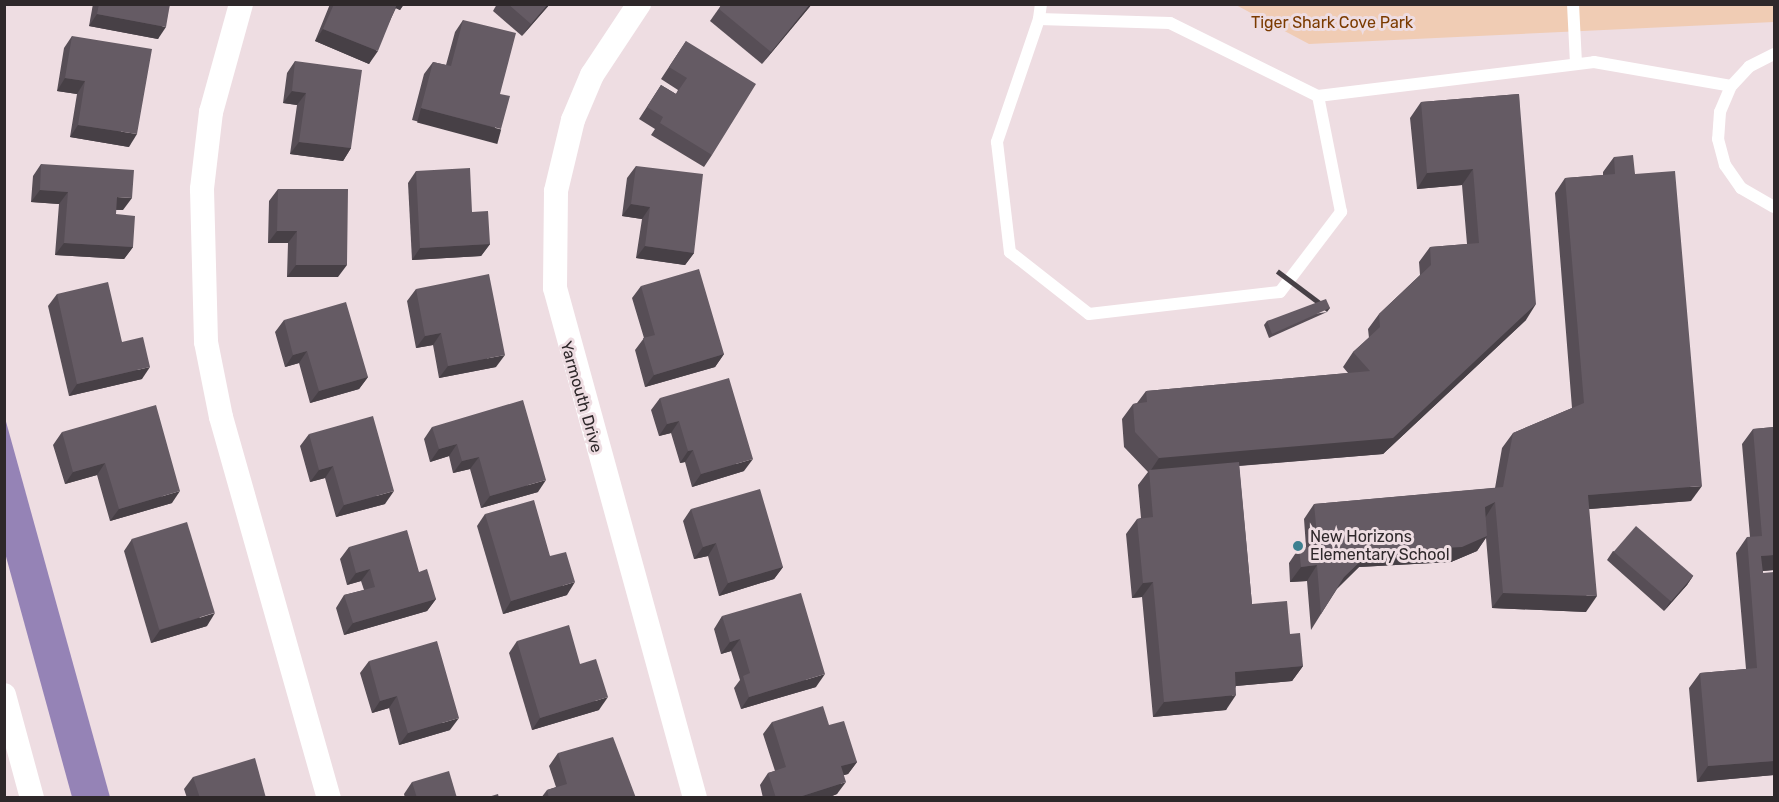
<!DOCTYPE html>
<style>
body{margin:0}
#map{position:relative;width:1779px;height:802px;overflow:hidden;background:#eedde2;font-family:Rubik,sans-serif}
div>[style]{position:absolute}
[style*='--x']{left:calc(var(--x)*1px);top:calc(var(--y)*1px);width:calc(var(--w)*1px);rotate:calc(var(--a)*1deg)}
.green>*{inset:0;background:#f0ccb4}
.water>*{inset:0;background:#9583b6}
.service>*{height:12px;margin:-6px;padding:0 6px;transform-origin:6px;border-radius:6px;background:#fff}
.minor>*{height:24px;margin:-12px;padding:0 12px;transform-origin:12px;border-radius:12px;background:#fff}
.wall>*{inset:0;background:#574e56}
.shaded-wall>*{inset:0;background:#474046;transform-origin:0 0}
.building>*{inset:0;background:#655b64;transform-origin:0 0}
.dots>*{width:16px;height:16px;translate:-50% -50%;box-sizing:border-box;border:3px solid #eedde2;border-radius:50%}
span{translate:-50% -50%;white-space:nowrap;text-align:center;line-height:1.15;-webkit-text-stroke:6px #eedde2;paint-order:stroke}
.park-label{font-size:16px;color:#7b3b00}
.street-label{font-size:16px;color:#2e282a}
.poi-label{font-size:16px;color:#2e282a}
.left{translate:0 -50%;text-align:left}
.frame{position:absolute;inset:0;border:6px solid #2e282a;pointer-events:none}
</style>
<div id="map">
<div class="green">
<div style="clip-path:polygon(1774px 4px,1774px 22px,1309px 44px,1236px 5px)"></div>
</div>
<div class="water">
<div style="clip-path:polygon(5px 418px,110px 797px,72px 797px,5px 553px)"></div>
</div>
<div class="service">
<div style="--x:1041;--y:4;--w:15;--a:98"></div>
<div style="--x:1039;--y:19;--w:131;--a:1.7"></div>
<div style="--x:1170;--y:23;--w:165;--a:26.3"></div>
<div style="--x:1318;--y:96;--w:278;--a:-7"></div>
<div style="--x:1594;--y:62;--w:139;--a:9.9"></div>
<div style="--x:1573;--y:4;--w:60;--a:87.1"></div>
<div style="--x:1039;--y:19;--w:130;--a:108.9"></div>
<div style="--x:997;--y:142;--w:111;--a:83.3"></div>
<div style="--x:1010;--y:252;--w:100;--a:38.1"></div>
<div style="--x:1089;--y:314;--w:192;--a:-6.6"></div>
<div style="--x:1280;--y:292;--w:101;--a:-52.7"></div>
<div style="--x:1341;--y:212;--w:118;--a:-101.2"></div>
<div style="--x:1774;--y:54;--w:28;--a:153"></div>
<div style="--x:1749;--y:67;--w:26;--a:133"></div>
<div style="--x:1731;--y:86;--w:28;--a:113"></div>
<div style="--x:1720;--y:112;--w:27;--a:94"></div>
<div style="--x:1718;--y:139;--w:27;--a:75"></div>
<div style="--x:1725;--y:165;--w:28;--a:55"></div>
<div style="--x:1741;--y:188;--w:38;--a:30"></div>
</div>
<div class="minor">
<div style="--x:241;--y:4;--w:112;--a:105.5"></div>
<div style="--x:211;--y:112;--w:78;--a:96.7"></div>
<div style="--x:202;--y:189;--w:153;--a:88.5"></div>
<div style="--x:206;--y:342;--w:76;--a:78.7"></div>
<div style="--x:221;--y:417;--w:396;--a:74.2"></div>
<div style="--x:639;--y:4;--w:85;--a:123.5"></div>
<div style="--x:592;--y:75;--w:49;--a:112.9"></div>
<div style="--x:573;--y:120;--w:73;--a:103.5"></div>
<div style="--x:556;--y:191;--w:97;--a:90.6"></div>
<div style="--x:555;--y:288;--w:529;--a:74.65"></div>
<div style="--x:4;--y:695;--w:107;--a:74.8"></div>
</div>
<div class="wall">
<div style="clip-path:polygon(93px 4px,170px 4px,158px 39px,89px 26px)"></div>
<div style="clip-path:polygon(330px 4px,404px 4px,400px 10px,396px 8px,369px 64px,315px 41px)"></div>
<div style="clip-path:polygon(497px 4px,550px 4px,522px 36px,493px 11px)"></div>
<div style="clip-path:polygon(722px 4px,812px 4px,762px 64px,710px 21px)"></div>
<div style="clip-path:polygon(463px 20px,500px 94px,493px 141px,412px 120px,424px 74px,433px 62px,446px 65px,455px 32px)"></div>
<div style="clip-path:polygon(72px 36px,129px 147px,70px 137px,77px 94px,57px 91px,64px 48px)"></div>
<div style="clip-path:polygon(686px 41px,712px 155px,704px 167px,651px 135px,655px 129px,639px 119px,661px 85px,676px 94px,678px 90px,661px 79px)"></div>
<div style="clip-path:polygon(295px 61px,351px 148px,343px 161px,290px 154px,297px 105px,283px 103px,287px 73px)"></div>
<div style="clip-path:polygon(1519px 94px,1526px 320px,1383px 454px,1239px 466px,1252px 604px,1290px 634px,1303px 666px,1292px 681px,1236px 686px,1226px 710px,1153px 717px,1142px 597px,1132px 598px,1126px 534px,1137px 519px,1141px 518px,1138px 485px,1148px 472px,1124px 447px,1122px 419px,1133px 404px,1137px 403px,1146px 391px,1348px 373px,1343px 367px,1353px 352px,1369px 338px,1368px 329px,1379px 314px,1420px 275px,1419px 262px,1430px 247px,1467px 244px,1462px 185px,1417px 189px,1410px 118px,1421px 102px)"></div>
<div style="clip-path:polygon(1614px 157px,1635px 174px,1691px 501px,1589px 509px,1586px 612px,1492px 608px,1486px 538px,1477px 551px,1451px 562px,1359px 567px,1337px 589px,1321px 614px,1311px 630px,1307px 581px,1290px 582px,1289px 563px,1299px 548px,1306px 547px,1304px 519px,1314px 504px,1495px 488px,1502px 448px,1513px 433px,1572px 408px,1555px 193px,1565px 178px,1603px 175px,1603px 172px)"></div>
<div style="clip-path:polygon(41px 164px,123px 210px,116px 210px,116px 214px,133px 247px,124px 259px,55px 255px,59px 204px,31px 202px,33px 176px)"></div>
<div style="clip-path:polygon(636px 166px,694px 253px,685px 265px,636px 258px,642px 219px,622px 216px,627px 178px)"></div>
<div style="clip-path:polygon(416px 171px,472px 212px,490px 244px,481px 256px,412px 260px,408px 183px)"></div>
<div style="clip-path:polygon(278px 189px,338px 277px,287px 277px,288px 243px,268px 243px,269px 201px)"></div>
<div style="clip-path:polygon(641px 286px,724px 354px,715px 367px,645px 387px,635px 350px,644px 338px,632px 298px)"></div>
<div style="clip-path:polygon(416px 289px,496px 367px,439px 378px,433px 345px,416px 348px,407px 301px)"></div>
<div style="clip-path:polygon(57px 294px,122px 342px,142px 379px,69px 396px,48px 306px)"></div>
<div style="clip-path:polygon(1327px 312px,1269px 338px,1264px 325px,1267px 321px)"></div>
<div style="clip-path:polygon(284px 320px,368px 377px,359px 389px,310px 403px,299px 363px,285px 367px,275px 332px)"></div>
<div style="clip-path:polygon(660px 398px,744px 471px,692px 487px,685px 462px,680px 463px,671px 433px,659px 436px,651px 410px)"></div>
<div style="clip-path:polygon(432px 427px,538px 492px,481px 508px,470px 469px,453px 473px,449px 456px,430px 462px,424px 439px)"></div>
<div style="clip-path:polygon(1774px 427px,1774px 570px,1763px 571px,1774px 775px,1697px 782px,1689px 688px,1700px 673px,1746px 669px,1736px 553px,1747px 537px,1750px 537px,1742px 444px,1753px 429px)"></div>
<div style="clip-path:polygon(62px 432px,172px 503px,110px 521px,97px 475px,65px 484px,53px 445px)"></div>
<div style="clip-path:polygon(309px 434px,385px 504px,336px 517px,325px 478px,310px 482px,300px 446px)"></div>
<div style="clip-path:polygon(691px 509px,783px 567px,774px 579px,719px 596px,708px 556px,694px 559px,683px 521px)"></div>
<div style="clip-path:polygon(485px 514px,550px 556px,567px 595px,503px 614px,477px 526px)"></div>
<div style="clip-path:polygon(132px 539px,207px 626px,151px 643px,124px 551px)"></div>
<div style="clip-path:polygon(349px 547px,419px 572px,436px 599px,427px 611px,344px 635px,336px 608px,344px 595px,364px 590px,361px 581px,347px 585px,340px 559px)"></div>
<div style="clip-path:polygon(1613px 551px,1693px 576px,1687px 585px,1664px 611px,1607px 560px)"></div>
<div style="clip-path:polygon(722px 616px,816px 687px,741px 709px,734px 688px,740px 680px,731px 651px,721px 654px,714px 629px)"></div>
<div style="clip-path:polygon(517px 641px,580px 664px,599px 710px,532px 730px,509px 653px)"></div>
<div style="clip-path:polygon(369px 661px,450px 730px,399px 745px,389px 708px,372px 713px,360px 673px)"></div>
<div style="clip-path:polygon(772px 722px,829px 725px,857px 762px,848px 774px,844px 775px,837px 794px,827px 798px,763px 798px,760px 785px,768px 773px,775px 771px,763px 734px)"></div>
<div style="clip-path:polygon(558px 753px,636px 798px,541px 798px,547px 790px,556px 787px,549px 766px)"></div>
<div style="clip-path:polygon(193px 777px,266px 798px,187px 798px,184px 789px)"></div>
<div style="clip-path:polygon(412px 782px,457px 798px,405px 798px,404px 794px)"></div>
</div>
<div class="shaded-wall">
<div style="clip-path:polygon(395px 4px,404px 4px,400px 10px,393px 7px)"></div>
<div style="clip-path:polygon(548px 4px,550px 4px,522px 36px,531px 24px)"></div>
<div style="clip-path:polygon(810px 4px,812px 4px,762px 64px,771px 52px)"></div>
<div style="clip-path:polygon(97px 14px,166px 27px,158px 39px,89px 26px)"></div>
<div style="clip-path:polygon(323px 29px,378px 51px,369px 64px,315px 41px)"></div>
<div style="clip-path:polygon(65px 78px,85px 81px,77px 94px,57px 91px)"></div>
<div style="clip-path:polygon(292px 91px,306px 93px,297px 105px,283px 103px)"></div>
<div style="left:421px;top:108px;width:83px;height:15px;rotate:15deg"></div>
<div style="clip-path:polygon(78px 125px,137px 134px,129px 147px,70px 137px)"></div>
<div style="clip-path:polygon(299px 142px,351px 148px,343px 161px,290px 154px)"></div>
<div style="clip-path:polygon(1473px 169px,1462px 185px,1417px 189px,1427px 173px)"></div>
<div style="clip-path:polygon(40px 190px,68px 192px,59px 204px,31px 202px)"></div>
<div style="clip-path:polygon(117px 197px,132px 198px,123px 210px,108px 209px)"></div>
<div style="clip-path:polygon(631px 204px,650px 207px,642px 219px,622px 216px)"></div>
<div style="clip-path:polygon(277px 231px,297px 231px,288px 243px,268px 243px)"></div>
<div style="clip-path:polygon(64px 243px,133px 247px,124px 259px,55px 255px)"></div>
<div style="clip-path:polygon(490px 244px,481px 256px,412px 260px,420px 248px)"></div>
<div style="clip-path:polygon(645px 246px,694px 253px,685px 265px,636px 258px)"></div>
<div style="clip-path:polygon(296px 265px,347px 265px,338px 277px,287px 277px)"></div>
<div style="clip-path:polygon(1536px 304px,1526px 320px,1383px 454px,1149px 473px,1159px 458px)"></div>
<div style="left:1330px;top:308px;width:5px;height:64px;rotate:127deg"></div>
<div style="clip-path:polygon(441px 333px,433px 345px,416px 348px,425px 336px)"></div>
<div style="clip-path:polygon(307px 351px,299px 363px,285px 367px,293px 355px)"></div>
<div style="clip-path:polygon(724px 354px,715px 367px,645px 387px,654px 375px)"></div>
<div style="clip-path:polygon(505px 355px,496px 367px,439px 378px,448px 366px)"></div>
<div style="clip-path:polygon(150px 367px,142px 379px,69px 396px,77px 384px)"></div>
<div style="clip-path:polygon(368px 377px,359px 389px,310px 403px,319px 391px)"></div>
<div style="clip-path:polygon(679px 421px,671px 433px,659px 436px,667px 424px)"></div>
<div style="clip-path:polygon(457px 444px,449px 456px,430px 462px,439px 449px)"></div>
<div style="clip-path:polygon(693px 450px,685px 462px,680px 463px,688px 451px)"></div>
<div style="clip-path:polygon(479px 457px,470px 469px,453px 473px,462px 461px)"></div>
<div style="clip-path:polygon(753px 459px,744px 471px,692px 487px,701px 474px)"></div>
<div style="clip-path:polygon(105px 463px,97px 475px,65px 484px,73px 472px)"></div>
<div style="clip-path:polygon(333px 466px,325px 478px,310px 482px,319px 470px)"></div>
<div style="clip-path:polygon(546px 480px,538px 492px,481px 508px,490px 496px)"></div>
<div style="clip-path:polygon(1702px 486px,1691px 501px,1577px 510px,1588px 495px)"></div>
<div style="clip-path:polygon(180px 491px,172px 503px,110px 521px,119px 509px)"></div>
<div style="clip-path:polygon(394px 491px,385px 504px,336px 517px,344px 505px)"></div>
<div style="clip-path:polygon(1495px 502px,1485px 518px,1485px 507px)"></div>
<div style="clip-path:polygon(1487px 536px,1477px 551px,1451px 562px,1359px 567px,1333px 592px,1344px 577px,1370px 552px)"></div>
<div style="clip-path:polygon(716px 543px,708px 556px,694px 559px,703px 547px)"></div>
<div style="clip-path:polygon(1774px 555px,1774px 570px,1750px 572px,1761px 556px)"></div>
<div style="clip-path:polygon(1317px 565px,1307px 581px,1290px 582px,1301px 567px)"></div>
<div style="clip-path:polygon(783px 567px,774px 579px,719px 596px,728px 583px)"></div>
<div style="clip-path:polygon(370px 569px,361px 581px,347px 585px,356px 573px)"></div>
<div style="clip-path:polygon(1693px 576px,1687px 585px,1664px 611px,1670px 602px)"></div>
<div style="clip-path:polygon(575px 582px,567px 595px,503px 614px,511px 601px)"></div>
<div style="clip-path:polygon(1153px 582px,1142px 597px,1132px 598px,1143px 583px)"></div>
<div style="clip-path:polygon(1503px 593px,1597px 596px,1586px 612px,1492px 608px)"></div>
<div style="clip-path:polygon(436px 599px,427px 611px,344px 635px,353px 623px)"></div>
<div style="clip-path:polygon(215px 613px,207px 626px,151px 643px,160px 630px)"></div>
<div style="clip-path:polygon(740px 639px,731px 651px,721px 654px,730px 642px)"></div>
<div style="clip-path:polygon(1303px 666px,1292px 681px,1224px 687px,1235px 672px)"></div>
<div style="clip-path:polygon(825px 674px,816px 687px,741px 709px,749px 697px)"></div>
<div style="clip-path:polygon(1236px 695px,1226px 710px,1153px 717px,1164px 702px)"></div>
<div style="clip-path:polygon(397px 696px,389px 708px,372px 713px,380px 701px)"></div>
<div style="clip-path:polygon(608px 697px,599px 710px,532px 730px,540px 718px)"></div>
<div style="clip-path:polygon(459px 718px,450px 730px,399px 745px,408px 733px)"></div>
<div style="clip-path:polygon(1774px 761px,1774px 775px,1697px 782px,1708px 766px)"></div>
<div style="clip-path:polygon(857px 762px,848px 774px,833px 778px,841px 766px)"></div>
<div style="clip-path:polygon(846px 782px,837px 794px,827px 798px,796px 798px)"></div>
</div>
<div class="building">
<div style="clip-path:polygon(99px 4px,170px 4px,166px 27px,97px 14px)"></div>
<div style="clip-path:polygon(334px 4px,397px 4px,378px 51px,323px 29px)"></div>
<div style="clip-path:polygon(508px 4px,548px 4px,531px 24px)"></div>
<div style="clip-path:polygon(722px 4px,810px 4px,771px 52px,719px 9px)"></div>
<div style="clip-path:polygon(463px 20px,516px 33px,500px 94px,510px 96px,501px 129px,421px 108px,433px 62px,451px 66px)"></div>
<div style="clip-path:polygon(72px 36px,152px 49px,137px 134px,78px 125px,85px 81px,65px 78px)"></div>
<div style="clip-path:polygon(686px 41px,756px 84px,712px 155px,660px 123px,663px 117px,647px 107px,661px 85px,676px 94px,687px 78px,669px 67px)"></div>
<div style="clip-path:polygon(295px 61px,362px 70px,351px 148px,299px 142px,306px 93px,292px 91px)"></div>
<div style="clip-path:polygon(1519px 94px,1536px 304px,1393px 438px,1159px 458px,1135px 432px,1133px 404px,1147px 402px,1146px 391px,1370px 371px,1353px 352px,1380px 327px,1379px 314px,1431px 265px,1430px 247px,1479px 243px,1473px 169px,1427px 173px,1421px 102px)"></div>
<div style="clip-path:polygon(1633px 155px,1635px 174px,1675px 171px,1702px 486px,1588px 495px,1597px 596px,1503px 593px,1495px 502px,1485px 507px,1487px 536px,1462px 547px,1370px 552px,1344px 577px,1321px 614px,1317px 565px,1301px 567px,1299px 548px,1318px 546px,1314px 504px,1503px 487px,1513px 433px,1584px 403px,1565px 178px,1615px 174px,1614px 157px)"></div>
<div style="clip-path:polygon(41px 164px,134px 170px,132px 198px,117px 197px,116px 214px,135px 216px,133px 247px,64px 243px,68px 192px,40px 190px)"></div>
<div style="clip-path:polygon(636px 166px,703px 174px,694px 253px,645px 246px,650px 207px,631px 204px)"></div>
<div style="clip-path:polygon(470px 168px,472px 212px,488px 211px,490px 244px,420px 248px,416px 171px)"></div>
<div style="clip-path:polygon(278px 189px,348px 189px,347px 265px,296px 265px,297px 231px,277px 231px)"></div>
<div style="clip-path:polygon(699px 269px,724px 354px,654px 375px,643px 338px,655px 335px,641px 286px)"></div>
<div style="clip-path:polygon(489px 274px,505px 355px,448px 366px,441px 333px,425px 336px,416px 289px)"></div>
<div style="clip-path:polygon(108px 282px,122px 342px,143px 337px,150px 367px,77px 384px,57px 294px)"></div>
<div style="clip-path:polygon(1326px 299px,1330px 308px,1272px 334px,1267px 321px)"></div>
<div style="clip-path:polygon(346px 302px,368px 377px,319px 391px,307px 351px,293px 355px,284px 320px)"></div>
<div style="clip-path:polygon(729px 378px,753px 459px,701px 474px,693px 450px,688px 451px,679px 421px,667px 424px,660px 398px)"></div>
<div style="clip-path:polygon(523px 400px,546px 480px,490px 496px,479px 457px,462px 461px,457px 444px,439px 449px,432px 427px)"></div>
<div style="clip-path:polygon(156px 405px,180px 491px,119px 509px,105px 463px,73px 472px,62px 432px)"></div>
<div style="clip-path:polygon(373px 416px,394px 491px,344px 505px,333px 466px,319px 470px,309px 434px)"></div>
<div style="clip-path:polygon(1774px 427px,1774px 555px,1761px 556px,1763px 573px,1774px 572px,1774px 761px,1708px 766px,1700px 673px,1757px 668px,1747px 537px,1762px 536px,1753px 429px)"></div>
<div style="clip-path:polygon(1239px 462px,1252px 604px,1287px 601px,1290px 634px,1300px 633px,1303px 666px,1235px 672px,1236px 695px,1164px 702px,1153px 582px,1143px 583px,1137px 519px,1153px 517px,1149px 470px)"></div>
<div style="clip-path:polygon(760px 489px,783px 567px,728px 583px,716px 543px,703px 547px,691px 509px)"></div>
<div style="clip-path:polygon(534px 500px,550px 556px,566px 552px,575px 582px,511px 601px,485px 514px)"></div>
<div style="left:187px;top:522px;width:95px;height:58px;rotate:73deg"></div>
<div style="left:1636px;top:526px;width:76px;height:34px;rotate:41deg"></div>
<div style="clip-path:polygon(407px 530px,419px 572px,427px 569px,436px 599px,353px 623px,344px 595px,375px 587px,370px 569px,356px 573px,349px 547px)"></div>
<div style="clip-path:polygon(801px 593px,825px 674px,749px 697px,743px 676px,750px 673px,740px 639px,730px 642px,722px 616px)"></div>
<div style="clip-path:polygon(569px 625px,580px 664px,596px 659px,608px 697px,540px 718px,517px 641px)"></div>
<div style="clip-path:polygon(437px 641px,459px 718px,408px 733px,397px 696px,380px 701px,369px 661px)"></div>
<div style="clip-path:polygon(823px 706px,829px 725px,844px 721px,857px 762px,841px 766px,846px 782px,796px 798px,776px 798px,768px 773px,786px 767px,772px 722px)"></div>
<div style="clip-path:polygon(613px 737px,636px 798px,549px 798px,547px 790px,567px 784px,558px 753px)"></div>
<div style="clip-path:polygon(255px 758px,266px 798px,200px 798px,193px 777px)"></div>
<div style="clip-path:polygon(449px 771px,457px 798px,417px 798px,412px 782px)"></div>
<div style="clip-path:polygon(498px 794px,499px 798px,485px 798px)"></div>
</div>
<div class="dots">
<div style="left:1298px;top:546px;background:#3d8090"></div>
</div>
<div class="park-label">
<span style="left:1332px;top:23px">Tiger Shark Cove Park</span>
</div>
<div class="street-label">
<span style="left:581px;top:397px;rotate:74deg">Yarmouth Drive</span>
</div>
<div class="poi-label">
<span class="left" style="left:1310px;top:546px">New Horizons<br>Elementary School</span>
</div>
<div class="frame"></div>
</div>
